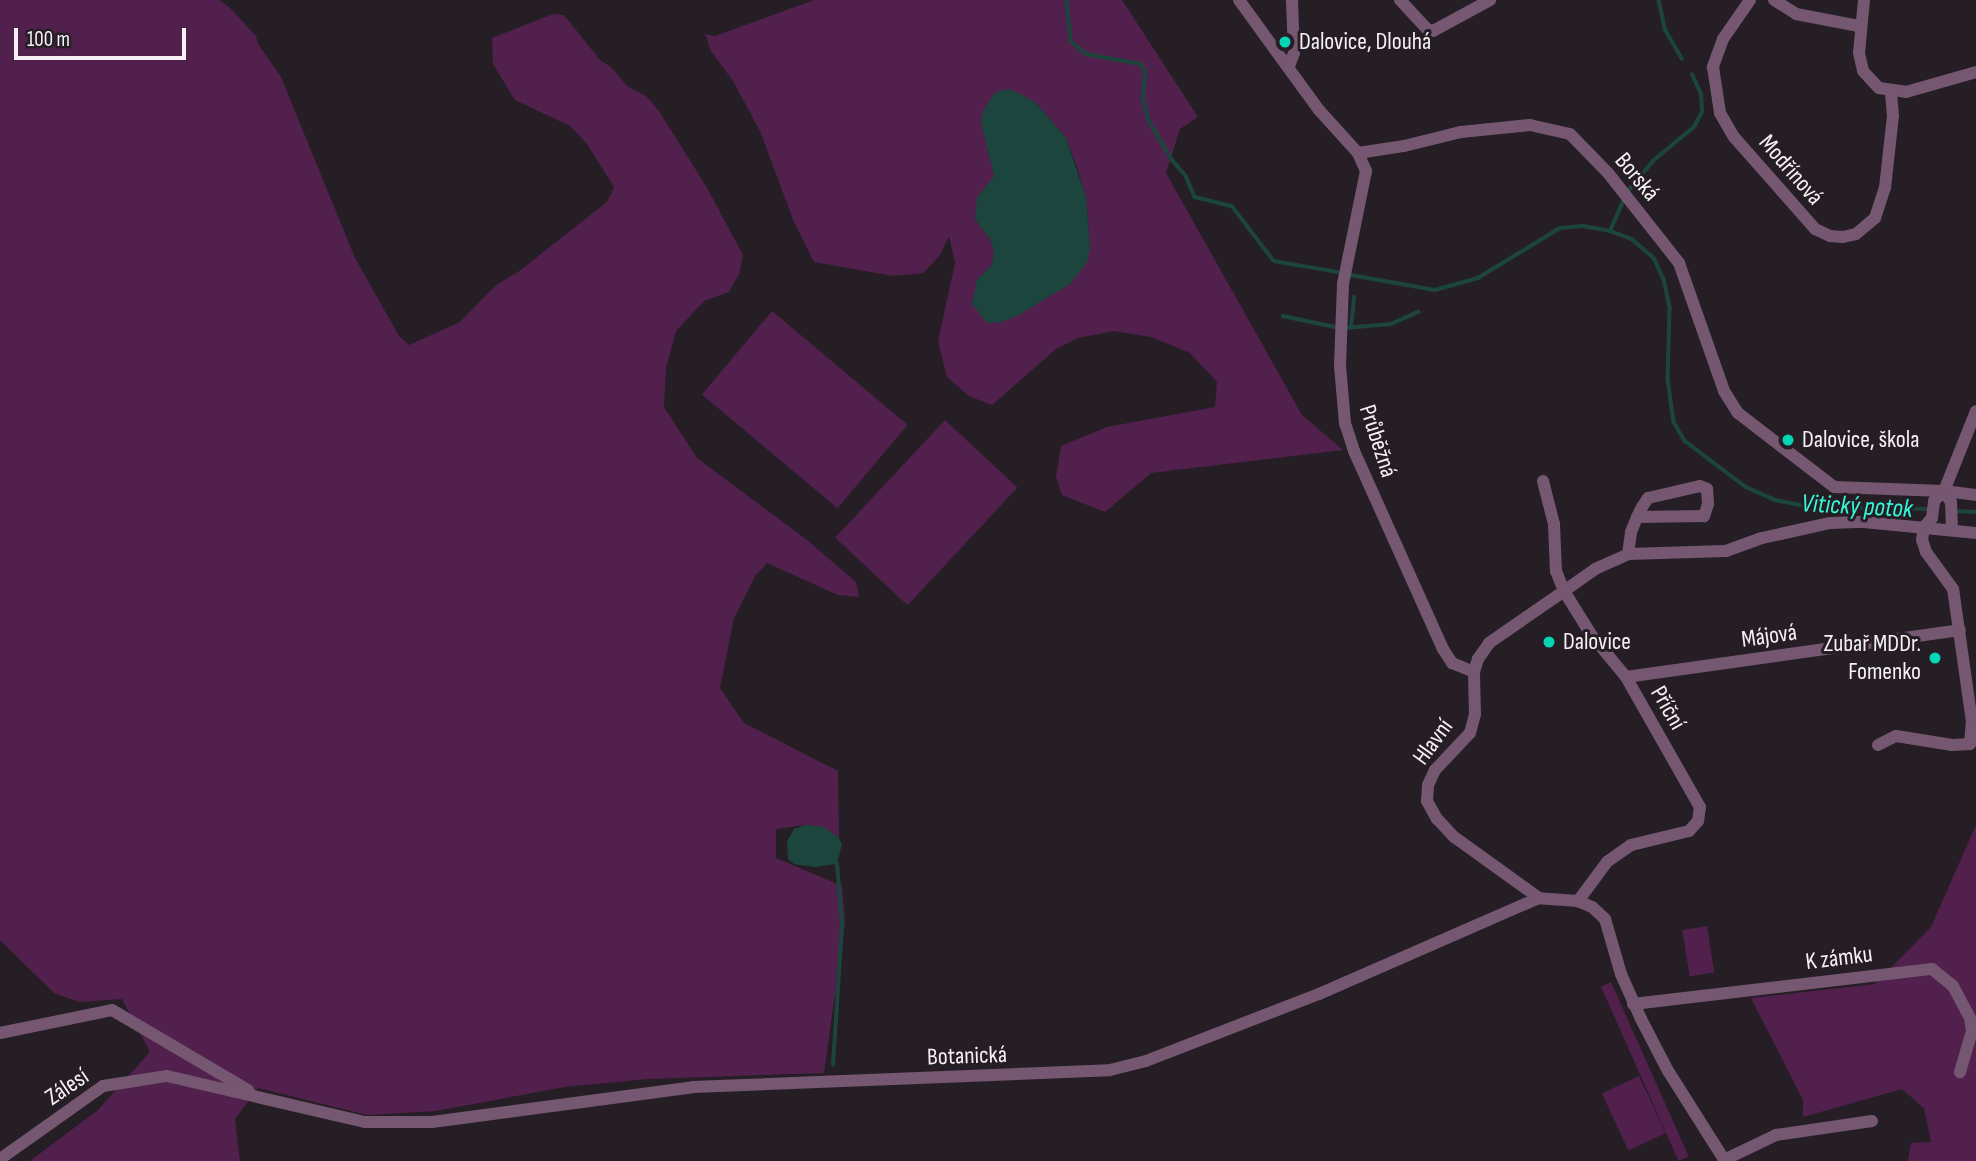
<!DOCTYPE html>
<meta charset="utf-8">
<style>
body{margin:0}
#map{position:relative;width:1976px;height:1161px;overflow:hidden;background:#261e25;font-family:"Sofia Sans Condensed",sans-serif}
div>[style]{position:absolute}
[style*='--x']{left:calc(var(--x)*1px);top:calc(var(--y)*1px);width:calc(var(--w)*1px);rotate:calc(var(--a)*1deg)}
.green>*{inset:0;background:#51204d;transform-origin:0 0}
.water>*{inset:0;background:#1c463d}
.stream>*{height:3.5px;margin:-1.75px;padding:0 1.75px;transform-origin:1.75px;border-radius:1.75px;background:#1c463d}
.minor>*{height:12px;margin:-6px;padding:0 6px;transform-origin:6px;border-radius:6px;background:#765772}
.dots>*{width:19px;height:19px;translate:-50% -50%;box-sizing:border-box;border:4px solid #261e25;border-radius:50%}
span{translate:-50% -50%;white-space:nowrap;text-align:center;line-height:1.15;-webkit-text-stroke:6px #261e25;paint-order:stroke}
.poi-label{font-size:24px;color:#f7f1f6}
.left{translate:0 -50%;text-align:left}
.right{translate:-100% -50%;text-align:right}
.street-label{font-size:24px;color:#f7f1f6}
.water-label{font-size:26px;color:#34f9d7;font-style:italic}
.scale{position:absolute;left:14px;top:28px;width:172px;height:32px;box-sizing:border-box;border:4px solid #f7f1f6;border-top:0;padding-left:9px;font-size:21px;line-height:24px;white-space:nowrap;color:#f7f1f6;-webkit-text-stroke:5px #261e25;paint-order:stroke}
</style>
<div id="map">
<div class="green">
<div style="clip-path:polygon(0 0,219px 0,230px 8px,256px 36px,258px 44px,281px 77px,355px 258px,399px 336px,409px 345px,460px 322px,495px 286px,518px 272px,607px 202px,614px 187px,587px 144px,570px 126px,515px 100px,493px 64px,492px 38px,553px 14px,564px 15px,600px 60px,611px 67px,628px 87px,646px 96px,659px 111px,706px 186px,743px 255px,739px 274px,729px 292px,704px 301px,676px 331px,666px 368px,664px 407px,697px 458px,807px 540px,856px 582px,859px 597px,838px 595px,767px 563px,755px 576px,734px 618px,720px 688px,744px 723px,838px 771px,839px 838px,824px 827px,805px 825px,776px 829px,776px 858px,842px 886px,845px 922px,824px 1073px,648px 1079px,565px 1087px,436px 1111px,367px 1115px,258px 1088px,235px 1119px,240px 1161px,30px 1161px,98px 1110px,150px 1052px,122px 999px,79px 1002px,54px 993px,0 940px)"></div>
<div style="clip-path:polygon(evenodd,814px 0,1122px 0,1198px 117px,1180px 129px,1166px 173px,1302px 415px,1343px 450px,1151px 473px,1105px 512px,1062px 495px,1056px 477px,1061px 446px,1107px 427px,1215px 407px,1217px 382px,1190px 353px,1151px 337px,1114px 331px,1078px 338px,1056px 349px,992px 405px,969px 396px,947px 377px,938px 341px,955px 263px,949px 236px,940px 255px,923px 273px,893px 276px,814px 262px,794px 222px,760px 131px,733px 81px,711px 51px,705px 34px,715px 36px,814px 0,1035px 102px,1066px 138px,1077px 167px,1086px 197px,1090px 248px,1070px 284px,1002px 322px,977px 280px,992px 264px,994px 252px,990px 239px,975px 219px,978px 198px,994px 177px,993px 160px,987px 150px,1035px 102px)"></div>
<div style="left:772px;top:311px;width:177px;height:109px;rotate:40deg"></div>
<div style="left:945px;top:420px;width:99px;height:161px;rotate:43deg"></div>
<div style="clip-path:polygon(1976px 825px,1976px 1161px,1908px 1161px,1911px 1143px,1931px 1142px,1924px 1108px,1902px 1089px,1803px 1117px,1803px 1100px,1751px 998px,1875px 984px,1931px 927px)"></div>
<div style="left:1707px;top:926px;width:47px;height:25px;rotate:81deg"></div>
<div style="left:1611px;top:982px;width:191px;height:11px;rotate:66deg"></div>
<div style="left:1639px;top:1076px;width:63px;height:41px;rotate:65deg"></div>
</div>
<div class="water">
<div style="clip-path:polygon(1010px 89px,1035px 102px,1066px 138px,1086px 197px,1090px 248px,1087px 262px,1070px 284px,1017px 316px,1002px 322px,987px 323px,972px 304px,977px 280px,992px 264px,994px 252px,990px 239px,975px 219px,977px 198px,994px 176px,981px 122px,983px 111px,996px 92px)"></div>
<div style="clip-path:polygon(805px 825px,824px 827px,839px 838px,842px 844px,837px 864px,815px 867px,794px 864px,788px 859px,787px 842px,794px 829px)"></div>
</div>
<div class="stream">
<div style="--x:1067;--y:0;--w:41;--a:84.4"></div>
<div style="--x:1071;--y:41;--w:20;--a:41"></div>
<div style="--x:1086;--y:54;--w:56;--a:10.3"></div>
<div style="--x:1141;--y:64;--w:10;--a:61"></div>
<div style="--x:1146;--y:73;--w:25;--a:97"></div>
<div style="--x:1143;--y:98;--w:24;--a:75"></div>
<div style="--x:1149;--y:121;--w:47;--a:59"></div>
<div style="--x:1173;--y:161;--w:20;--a:49"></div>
<div style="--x:1186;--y:176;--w:23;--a:67"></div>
<div style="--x:1195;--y:197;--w:38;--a:14"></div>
<div style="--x:1232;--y:206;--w:69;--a:52.6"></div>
<div style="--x:1274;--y:261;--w:65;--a:9.8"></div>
<div style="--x:1659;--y:0;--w:30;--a:78"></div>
<div style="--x:1665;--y:29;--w:34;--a:60"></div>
<div style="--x:1628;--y:191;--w:40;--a:-50"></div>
<div style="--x:1654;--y:160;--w:52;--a:-39.5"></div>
<div style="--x:1694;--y:127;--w:17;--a:-62"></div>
<div style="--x:1702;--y:112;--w:18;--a:-93"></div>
<div style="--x:1701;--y:94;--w:21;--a:-115"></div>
<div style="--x:1610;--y:231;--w:32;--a:-66"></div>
<div style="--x:1351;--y:275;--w:85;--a:10.1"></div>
<div style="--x:1435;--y:290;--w:45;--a:-15.6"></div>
<div style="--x:1478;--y:278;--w:96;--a:-31.4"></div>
<div style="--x:1560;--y:228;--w:23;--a:-5"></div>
<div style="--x:1583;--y:226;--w:27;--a:10"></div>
<div style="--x:1610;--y:231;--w:23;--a:20"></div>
<div style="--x:1632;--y:239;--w:29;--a:41"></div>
<div style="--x:1654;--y:258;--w:23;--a:65"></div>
<div style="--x:1664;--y:279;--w:30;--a:78"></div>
<div style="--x:1670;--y:308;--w:71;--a:91.6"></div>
<div style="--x:1668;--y:379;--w:43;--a:82.1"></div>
<div style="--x:1674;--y:422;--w:22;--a:60"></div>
<div style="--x:1685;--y:441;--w:76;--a:37"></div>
<div style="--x:1746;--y:487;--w:32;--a:24"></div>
<div style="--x:1775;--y:500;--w:38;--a:11"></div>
<div style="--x:1812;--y:507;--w:118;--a:1"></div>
<div style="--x:1283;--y:316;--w:53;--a:11.9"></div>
<div style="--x:1351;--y:327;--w:30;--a:-84"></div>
<div style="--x:1344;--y:328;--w:47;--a:-4.9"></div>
<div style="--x:1391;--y:324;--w:30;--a:-24"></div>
<div style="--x:1955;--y:511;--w:21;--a:3"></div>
<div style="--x:833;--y:1065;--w:141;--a:-86.3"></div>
<div style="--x:842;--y:924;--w:60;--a:-94.8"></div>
</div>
<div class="minor">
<div style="--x:1239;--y:0;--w:136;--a:54"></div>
<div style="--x:1319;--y:110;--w:58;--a:47.8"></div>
<div style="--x:1358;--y:153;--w:20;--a:66"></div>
<div style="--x:1366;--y:171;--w:115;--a:101.5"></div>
<div style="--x:1343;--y:284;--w:82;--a:92.1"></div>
<div style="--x:1340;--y:366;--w:57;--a:85"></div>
<div style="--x:1345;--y:423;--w:29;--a:72"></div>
<div style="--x:1354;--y:451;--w:217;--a:65.8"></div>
<div style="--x:1443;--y:649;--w:17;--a:57"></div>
<div style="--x:1452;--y:663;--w:24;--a:22"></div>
<div style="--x:1400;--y:0;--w:40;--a:47"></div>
<div style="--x:1427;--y:29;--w:6;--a:18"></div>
<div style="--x:1433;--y:31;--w:65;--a:-28.5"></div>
<div style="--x:1750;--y:0;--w:47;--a:124.7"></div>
<div style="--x:1723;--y:39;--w:30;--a:110"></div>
<div style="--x:1713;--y:67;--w:47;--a:81.3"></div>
<div style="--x:1720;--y:113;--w:28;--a:60"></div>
<div style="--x:1734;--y:137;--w:123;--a:48.6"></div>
<div style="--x:1815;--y:229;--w:17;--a:25"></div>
<div style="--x:1830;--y:236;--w:13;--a:4"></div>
<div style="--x:1843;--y:237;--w:13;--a:-13"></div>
<div style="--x:1856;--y:234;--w:25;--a:-40"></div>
<div style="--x:1875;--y:218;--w:32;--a:-72"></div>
<div style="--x:1885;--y:188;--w:72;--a:-83.7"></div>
<div style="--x:1893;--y:116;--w:24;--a:-95"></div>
<div style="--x:1774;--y:0;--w:26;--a:32"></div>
<div style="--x:1796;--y:14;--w:64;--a:10.8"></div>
<div style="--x:1864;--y:0;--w:53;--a:95.4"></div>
<div style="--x:1859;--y:53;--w:18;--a:77"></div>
<div style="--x:1863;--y:71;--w:23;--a:47"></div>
<div style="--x:1879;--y:88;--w:27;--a:8"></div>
<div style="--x:1906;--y:92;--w:73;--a:-15.9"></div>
<div style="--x:1289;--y:66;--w:14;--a:-69"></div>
<div style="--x:1294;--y:53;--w:53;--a:-92.2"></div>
<div style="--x:1358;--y:153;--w:47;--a:-8.7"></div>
<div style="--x:1404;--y:146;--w:59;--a:-13.8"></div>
<div style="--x:1461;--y:132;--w:69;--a:-5.8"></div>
<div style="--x:1530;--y:125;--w:41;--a:12.7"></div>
<div style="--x:1570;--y:134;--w:54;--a:45.7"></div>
<div style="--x:1608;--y:173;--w:115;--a:51.7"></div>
<div style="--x:1679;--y:263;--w:136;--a:70.6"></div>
<div style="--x:1724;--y:391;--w:26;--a:58"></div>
<div style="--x:1738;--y:413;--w:121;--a:37.6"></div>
<div style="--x:1834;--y:487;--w:110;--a:2.1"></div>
<div style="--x:1944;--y:491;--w:32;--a:7"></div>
<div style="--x:1543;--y:481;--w:44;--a:75.7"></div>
<div style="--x:1554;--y:524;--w:47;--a:87.6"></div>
<div style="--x:1556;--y:571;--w:22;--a:68"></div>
<div style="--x:1564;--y:591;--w:53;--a:58.1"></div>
<div style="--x:1592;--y:636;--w:53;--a:50.3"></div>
<div style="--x:1626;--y:677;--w:150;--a:60.4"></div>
<div style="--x:1700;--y:807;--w:14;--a:98"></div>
<div style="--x:1698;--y:821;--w:13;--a:132"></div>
<div style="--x:1689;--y:831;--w:60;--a:166.4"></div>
<div style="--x:1631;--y:845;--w:29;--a:145"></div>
<div style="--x:1607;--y:862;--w:49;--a:126.6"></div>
<div style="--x:1944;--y:491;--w:13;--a:58"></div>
<div style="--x:1951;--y:502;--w:27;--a:88"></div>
<div style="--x:1924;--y:527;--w:12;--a:-48"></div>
<div style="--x:1932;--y:518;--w:17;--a:-83"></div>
<div style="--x:1934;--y:501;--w:14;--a:-45"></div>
<div style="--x:1944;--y:491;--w:86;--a:-68.2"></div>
<div style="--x:1628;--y:554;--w:22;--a:-82"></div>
<div style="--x:1631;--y:532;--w:16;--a:-68"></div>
<div style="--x:1637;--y:517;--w:11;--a:-63"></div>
<div style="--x:1642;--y:507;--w:11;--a:-56"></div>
<div style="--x:1648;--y:498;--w:53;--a:-13"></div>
<div style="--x:1700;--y:486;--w:8;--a:23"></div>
<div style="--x:1707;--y:489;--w:15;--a:86"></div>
<div style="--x:1708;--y:504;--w:13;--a:108"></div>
<div style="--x:1704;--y:516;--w:67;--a:179.1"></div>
<div style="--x:1626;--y:677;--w:337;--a:-8"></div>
<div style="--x:1878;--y:745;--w:20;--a:-27"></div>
<div style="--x:1896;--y:736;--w:57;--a:9.1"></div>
<div style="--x:1952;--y:745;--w:18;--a:-3"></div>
<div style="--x:1970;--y:744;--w:22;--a:-85"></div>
<div style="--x:1972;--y:722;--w:134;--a:-98.1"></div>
<div style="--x:1953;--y:589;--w:46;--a:-126.1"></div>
<div style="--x:1926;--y:552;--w:13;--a:-108"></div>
<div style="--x:1922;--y:540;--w:13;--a:-81"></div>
<div style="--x:1633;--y:1004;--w:301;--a:-6.7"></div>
<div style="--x:1932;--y:969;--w:27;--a:39"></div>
<div style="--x:1953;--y:986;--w:36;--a:62"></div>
<div style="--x:1970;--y:1018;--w:13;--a:81"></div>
<div style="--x:1972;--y:1031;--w:43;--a:106.3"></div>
<div style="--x:0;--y:1033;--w:114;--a:-11.6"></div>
<div style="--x:112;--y:1010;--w:158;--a:30.5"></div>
<div style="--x:0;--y:1159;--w:126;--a:-35.3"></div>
<div style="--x:103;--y:1086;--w:65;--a:-8.9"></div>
<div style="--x:167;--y:1076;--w:203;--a:13.1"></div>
<div style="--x:365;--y:1122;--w:67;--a:0"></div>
<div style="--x:432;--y:1122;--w:263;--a:-7.6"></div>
<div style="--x:693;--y:1087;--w:417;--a:-2.3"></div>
<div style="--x:1110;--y:1070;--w:37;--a:-14"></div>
<div style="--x:1146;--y:1061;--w:186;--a:-21.2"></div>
<div style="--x:1319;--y:994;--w:240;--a:-23.6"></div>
<div style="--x:1724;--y:1160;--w:58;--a:-25.7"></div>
<div style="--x:1776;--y:1135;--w:97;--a:-8.3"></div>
<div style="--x:1725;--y:1161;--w:107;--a:-122.3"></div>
<div style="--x:1668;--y:1071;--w:59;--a:-117.4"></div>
<div style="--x:1641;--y:1019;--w:49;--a:-114"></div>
<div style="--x:1621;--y:974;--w:57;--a:-106.2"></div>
<div style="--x:1605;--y:919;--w:18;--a:-137"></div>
<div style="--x:1592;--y:907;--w:15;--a:-157"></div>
<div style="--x:1578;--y:901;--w:39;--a:-176"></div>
<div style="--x:1539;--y:898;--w:105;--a:-144.3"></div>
<div style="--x:1454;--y:837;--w:25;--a:-133"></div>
<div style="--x:1437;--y:819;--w:21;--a:-119"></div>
<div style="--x:1427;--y:801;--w:16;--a:-86"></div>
<div style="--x:1428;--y:785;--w:17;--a:-65"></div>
<div style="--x:1435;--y:770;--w:51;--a:-46.6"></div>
<div style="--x:1470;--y:733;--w:20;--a:-75"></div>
<div style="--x:1475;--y:714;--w:42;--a:-91.4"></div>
<div style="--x:1474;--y:672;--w:14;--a:-73"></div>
<div style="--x:1478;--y:659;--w:19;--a:-55"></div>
<div style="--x:1489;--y:643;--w:91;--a:-34.7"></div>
<div style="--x:1564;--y:591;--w:38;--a:-35"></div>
<div style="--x:1595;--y:569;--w:36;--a:-24"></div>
<div style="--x:1628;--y:554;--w:98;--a:-1.8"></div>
<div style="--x:1726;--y:551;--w:38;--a:-20"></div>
<div style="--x:1762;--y:538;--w:70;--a:-12.4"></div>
<div style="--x:1830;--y:523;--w:34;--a:-2"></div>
<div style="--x:1864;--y:522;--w:113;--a:5.6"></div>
</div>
<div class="dots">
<div style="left:1285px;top:42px;background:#03d5b6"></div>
<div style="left:1788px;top:440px;background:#03d5b6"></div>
<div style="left:1549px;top:642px;background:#03d5b6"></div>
<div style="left:1935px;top:658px;background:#03d5b6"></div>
</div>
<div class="poi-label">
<span class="left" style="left:1299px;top:42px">Dalovice, Dlouhá</span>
<span class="left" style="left:1802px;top:440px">Dalovice, škola</span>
<span class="left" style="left:1563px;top:642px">Dalovice</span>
<span class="right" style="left:1921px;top:658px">Zubař MDDr.<br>Fomenko</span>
</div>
<div class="street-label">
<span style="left:1791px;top:170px;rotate:49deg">Modřínová</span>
<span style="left:1637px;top:177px;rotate:50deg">Borská</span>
<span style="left:1378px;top:441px;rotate:72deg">Průběžná</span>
<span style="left:1769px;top:636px;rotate:-8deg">Májová</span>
<span style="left:1668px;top:708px;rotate:60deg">Příční</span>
<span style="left:1433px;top:742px;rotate:-54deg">Hlavní</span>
<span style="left:1839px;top:958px;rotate:-7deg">K zámku</span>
<span style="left:967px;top:1056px;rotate:-2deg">Botanická</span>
<span style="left:67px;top:1087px;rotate:-34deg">Zálesí</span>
</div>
<div class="water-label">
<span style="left:1857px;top:507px;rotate:3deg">Vitický potok</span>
</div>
<div class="scale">100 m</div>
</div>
